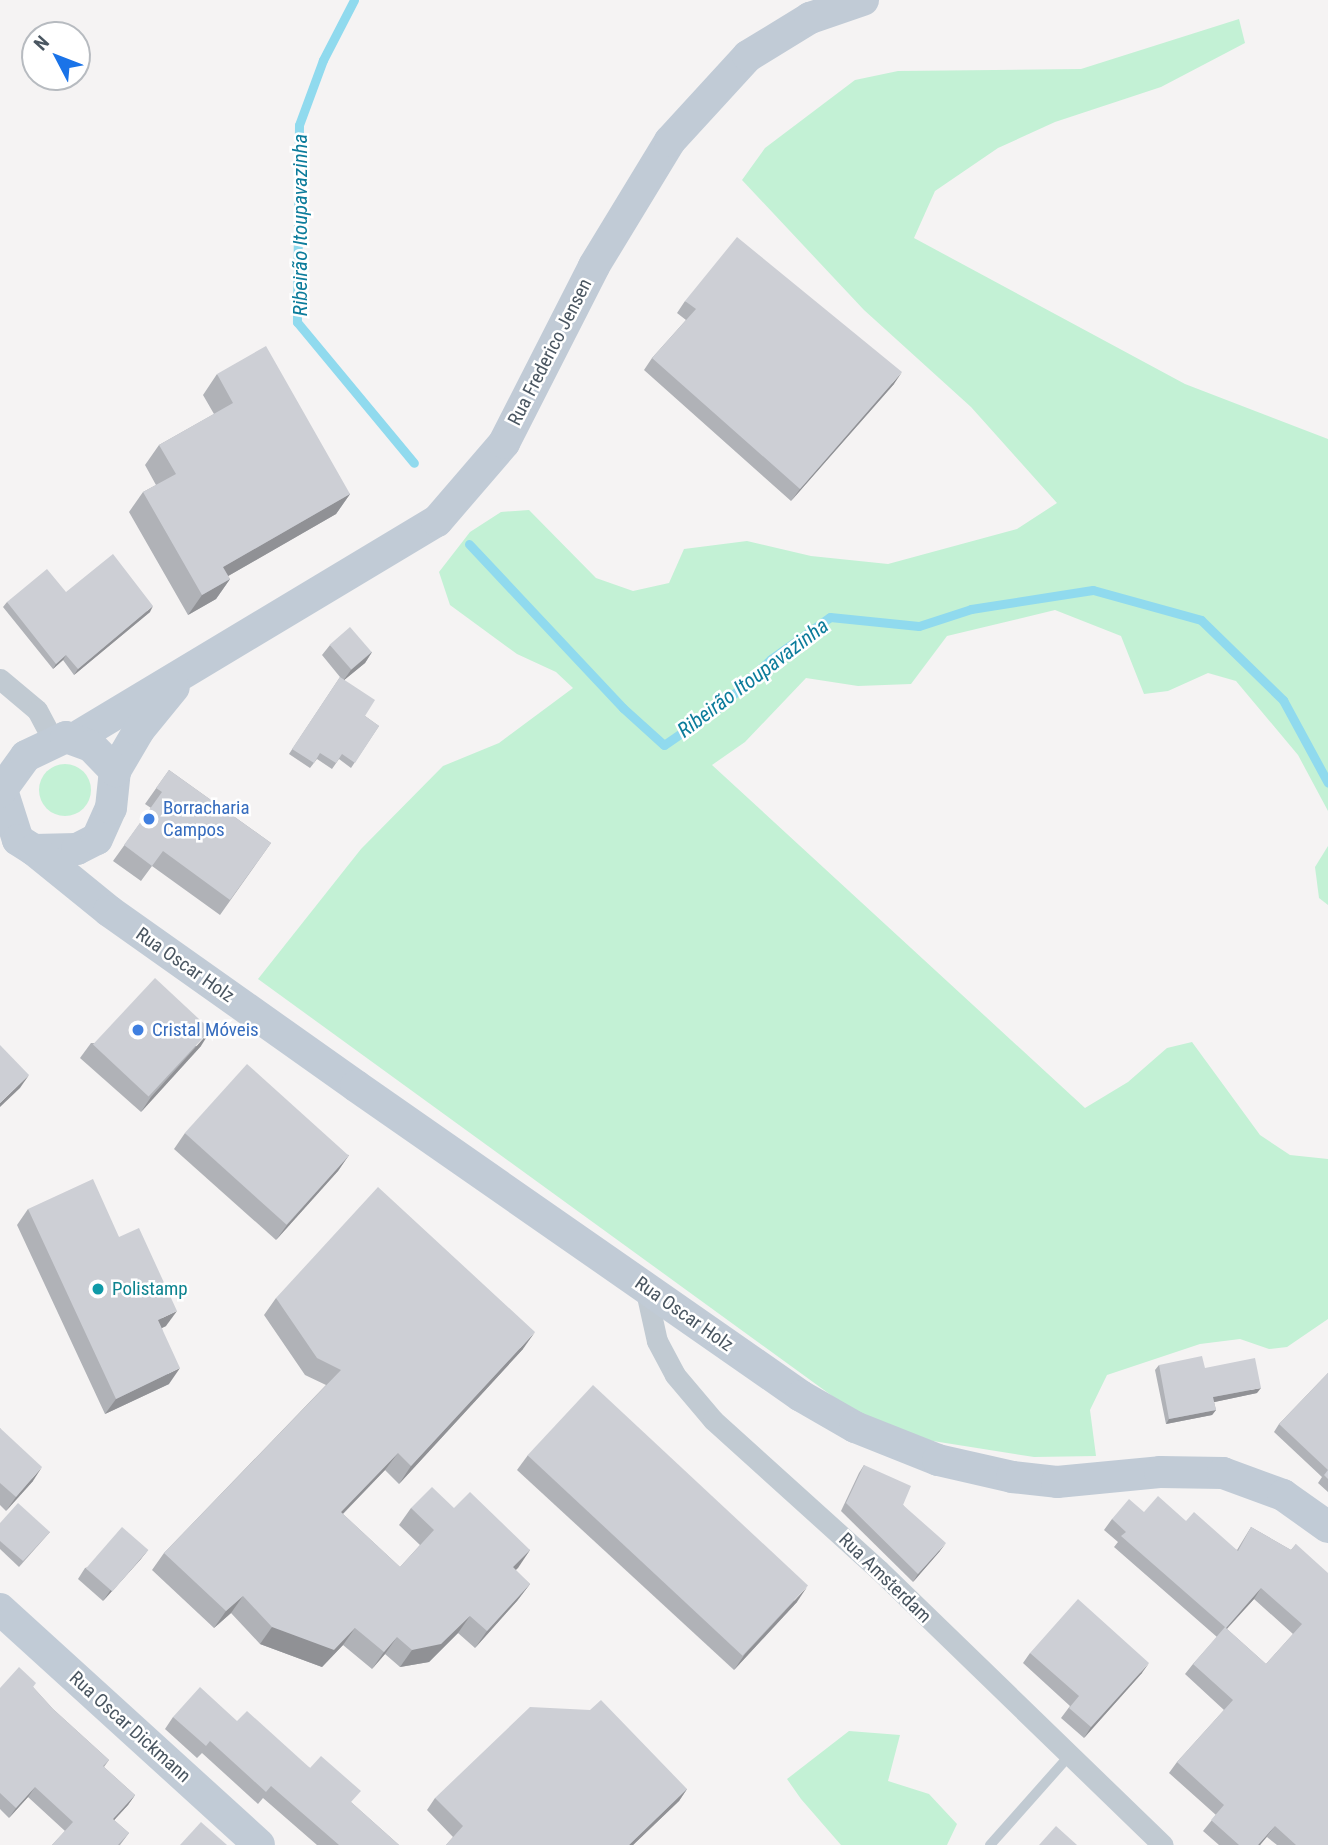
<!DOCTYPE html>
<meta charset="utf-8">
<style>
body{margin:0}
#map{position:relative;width:1328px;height:1845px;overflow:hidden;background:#f5f3f3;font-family:"Roboto Condensed",sans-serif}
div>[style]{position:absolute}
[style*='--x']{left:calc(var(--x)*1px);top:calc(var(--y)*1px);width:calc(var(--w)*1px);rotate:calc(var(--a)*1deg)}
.green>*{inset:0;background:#c3f1d5}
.round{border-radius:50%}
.stream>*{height:9px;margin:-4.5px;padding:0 4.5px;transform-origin:4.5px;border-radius:4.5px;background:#90daee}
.lane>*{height:10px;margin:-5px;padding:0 5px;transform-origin:5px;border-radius:5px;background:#c1cad2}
.street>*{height:21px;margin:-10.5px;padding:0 10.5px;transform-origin:10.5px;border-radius:10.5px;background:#c1cad2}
.secondary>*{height:32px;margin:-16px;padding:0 16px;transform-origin:16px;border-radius:16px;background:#c1cbd6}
.wall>*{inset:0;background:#b0b2b7}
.shaded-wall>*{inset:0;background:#909195}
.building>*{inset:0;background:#cdcfd5;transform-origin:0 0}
.dots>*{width:19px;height:19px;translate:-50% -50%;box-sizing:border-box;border:4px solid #fff;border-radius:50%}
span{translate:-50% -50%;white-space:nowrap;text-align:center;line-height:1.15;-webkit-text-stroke:5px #fff;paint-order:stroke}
.street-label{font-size:19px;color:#4a5661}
.shop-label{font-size:19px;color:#366cbe}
.left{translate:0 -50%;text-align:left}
.culture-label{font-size:19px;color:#0d838f}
.water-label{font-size:21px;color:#0c7c9b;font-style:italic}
.north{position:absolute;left:21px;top:21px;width:70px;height:70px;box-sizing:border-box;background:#fff;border:2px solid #b7bbc0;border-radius:50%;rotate:312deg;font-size:19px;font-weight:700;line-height:28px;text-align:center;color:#4a5661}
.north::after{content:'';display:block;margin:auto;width:24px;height:32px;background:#1a73e8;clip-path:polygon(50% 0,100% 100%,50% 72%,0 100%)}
</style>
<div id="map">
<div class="green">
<div style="clip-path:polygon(1239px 19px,1245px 43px,1161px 87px,1055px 122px,998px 148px,935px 191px,914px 238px,1185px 384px,1328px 439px,1328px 811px,1298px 755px,1236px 681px,1208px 673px,1168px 691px,1144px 694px,1121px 636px,1055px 610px,947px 636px,911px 684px,858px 686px,806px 678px,745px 742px,712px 765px,1085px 1108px,1128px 1082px,1167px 1048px,1192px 1042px,1260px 1135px,1290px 1155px,1328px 1159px,1328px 1319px,1287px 1347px,1269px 1349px,1240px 1339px,1200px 1344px,1107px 1375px,1090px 1410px,1096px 1456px,1034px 1457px,914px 1438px,875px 1427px,258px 979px,361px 849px,443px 766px,499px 743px,573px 688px,556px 672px,517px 654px,450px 605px,439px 572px,470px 532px,501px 512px,529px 510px,596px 578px,633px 591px,669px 583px,684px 549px,747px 541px,811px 556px,888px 564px,1017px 529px,1057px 503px,971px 407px,864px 310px,742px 180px,765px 148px,855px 80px,898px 71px,1081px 69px)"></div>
<div class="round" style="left:39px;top:764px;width:52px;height:52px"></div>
<div style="clip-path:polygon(1328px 846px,1328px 905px,1319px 898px,1315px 867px)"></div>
<div style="clip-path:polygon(849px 1731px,900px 1735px,888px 1781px,929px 1794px,957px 1824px,947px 1845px,841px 1845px,801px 1799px,787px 1779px)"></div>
</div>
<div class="stream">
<div style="--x:354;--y:0;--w:68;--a:117.3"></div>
<div style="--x:323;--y:60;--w:69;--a:110.3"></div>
<div style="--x:299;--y:125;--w:197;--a:90.6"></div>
<div style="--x:297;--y:322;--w:183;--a:50.3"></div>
<div style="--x:469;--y:544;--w:225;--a:46.8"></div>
<div style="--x:623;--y:708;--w:55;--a:42.1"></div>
<div style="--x:664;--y:745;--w:70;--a:-34.6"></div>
<div style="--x:722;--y:705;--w:67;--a:-43.2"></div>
<div style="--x:771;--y:659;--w:72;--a:-35.4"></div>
<div style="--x:830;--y:617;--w:89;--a:5.8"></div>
<div style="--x:919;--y:626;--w:55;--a:-18.1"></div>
<div style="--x:971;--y:609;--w:123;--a:-8.9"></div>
<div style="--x:1093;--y:590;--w:112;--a:15.5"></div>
<div style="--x:1201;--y:620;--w:115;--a:44.3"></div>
<div style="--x:1283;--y:700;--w:94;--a:61.5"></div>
</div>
<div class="lane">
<div style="--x:990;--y:1845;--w:118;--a:-48.4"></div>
</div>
<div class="street">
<div style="--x:0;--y:679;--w:48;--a:40"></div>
<div style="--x:37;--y:710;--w:34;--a:62"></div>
<div style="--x:645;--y:1287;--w:55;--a:77.5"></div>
<div style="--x:657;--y:1341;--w:38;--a:62"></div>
<div style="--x:675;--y:1375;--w:59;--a:49.8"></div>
<div style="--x:713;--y:1420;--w:224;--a:42.1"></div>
<div style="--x:879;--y:1570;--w:395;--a:44.1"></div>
</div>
<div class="secondary">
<div style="--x:77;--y:737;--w:420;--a:-31"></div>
<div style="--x:437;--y:521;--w:103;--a:-49.3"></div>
<div style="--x:504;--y:443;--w:199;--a:-63"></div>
<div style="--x:594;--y:266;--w:146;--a:-58.7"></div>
<div style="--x:670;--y:141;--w:115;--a:-47.5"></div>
<div style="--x:748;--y:56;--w:73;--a:-31.5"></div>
<div style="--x:810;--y:18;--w:56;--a:-18.8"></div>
<div style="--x:2;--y:790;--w:52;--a:72.3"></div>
<div style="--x:18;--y:840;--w:19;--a:32"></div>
<div style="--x:34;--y:850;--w:43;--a:-1.3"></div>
<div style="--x:77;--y:849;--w:22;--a:-27"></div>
<div style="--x:97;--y:839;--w:34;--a:-66"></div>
<div style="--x:111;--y:808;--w:37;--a:-84"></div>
<div style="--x:115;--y:771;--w:48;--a:-59.7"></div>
<div style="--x:139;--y:730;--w:55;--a:-50.9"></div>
<div style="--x:0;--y:792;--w:44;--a:-54.2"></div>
<div style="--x:26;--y:756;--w:44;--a:-25.4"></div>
<div style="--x:66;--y:737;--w:27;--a:20"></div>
<div style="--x:91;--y:746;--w:35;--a:46"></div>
<div style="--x:34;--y:850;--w:97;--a:39.1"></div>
<div style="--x:109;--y:911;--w:303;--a:35.3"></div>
<div style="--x:356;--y:1086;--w:542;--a:34.86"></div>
<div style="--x:801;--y:1396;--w:62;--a:29.9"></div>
<div style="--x:855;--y:1427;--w:89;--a:21.7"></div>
<div style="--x:938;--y:1460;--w:76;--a:12.9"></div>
<div style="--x:1012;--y:1477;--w:45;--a:6.3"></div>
<div style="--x:1057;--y:1482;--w:103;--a:-5.5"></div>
<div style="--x:1160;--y:1472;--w:63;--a:0.9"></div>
<div style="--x:1223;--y:1473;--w:64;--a:20.1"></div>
<div style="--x:1283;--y:1495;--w:55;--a:35.4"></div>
<div style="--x:0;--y:1609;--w:350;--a:42.3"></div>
</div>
<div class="wall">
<div style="clip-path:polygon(685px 301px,894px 384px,791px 501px,644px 370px,652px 358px,686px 320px,677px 313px)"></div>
<div style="clip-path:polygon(217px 374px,350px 494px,336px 514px,228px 576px,230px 579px,216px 599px,188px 615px,129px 512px,143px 492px,156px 485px,145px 465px,159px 445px,214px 414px,203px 395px)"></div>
<div style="clip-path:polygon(66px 592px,150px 612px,74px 675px,63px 660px,53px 669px,3px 607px,7px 602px)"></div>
<div style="clip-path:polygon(330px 645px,372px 652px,365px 663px,344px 680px,365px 716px,379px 726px,351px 768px,339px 759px,332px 769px,317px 759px,310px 768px,289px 754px,340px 677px,322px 655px)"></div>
<div style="clip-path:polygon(169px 770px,271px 843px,220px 915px,152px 866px,141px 881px,113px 861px,151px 808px,145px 804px)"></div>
<div style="clip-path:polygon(91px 1043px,201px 1046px,141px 1112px,80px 1058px)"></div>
<div style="clip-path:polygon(185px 1133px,349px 1155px,338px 1171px,276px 1240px,174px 1149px)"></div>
<div style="clip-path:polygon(28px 1209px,119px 1237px,166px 1326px,162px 1328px,169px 1384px,105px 1414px,17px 1225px)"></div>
<div style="clip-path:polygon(276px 1298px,523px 1349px,399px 1484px,385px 1470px,343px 1514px,400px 1567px,420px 1545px,399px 1525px,411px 1508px,454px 1508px,530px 1550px,515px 1570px,530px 1584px,517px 1601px,475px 1648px,458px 1633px,429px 1662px,400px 1667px,385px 1654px,372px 1669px,343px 1645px,322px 1667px,260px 1644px,231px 1613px,214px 1628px,152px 1570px,164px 1553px,326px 1385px,305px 1375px,264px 1315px)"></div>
<div style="clip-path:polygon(1159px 1365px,1205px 1368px,1257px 1393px,1214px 1402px,1216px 1410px,1212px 1415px,1166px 1424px,1155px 1370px)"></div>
<div style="clip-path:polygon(1328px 1373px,1328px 1492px,1318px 1483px,1322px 1477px,1274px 1432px,1279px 1424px)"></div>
<div style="clip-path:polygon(0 1428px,33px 1481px,6px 1511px,0 1505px)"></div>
<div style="clip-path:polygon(528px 1455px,797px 1602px,734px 1670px,517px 1470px)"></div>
<div style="clip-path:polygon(864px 1465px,903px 1505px,940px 1551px,913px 1582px,841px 1511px,859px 1473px)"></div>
<div style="clip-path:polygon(evenodd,1144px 1512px,1186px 1521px,1237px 1550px,1251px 1527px,1291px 1550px,1296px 1544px,1328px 1845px,1277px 1845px,1267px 1837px,1260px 1845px,1219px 1845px,1203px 1831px,1216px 1815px,1169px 1773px,1177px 1762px,1224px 1710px,1185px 1674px,1193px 1664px,1217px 1637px,1114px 1547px,1118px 1542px,1104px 1530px,1112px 1519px,1144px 1512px,1254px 1599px,1293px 1634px,1266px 1664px,1227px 1629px,1254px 1599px)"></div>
<div style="clip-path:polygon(0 1523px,50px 1532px,19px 1567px,0 1549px)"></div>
<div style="clip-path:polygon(148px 1550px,140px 1560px,103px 1601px,78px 1579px,85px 1568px)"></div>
<div style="clip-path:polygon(1030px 1653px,1142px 1673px,1084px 1738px,1061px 1718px,1070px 1706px,1023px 1663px)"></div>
<div style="clip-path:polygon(33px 1687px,53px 1709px,109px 1760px,104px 1767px,135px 1795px,128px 1805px,114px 1820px,129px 1833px,120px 1845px,52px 1845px,65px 1831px,28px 1797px,9px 1818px,0 1809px,0 1688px)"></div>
<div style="clip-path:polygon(173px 1717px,237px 1721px,310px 1768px,352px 1803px,399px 1845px,317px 1845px,263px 1798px,258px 1804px,202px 1753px,197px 1758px,165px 1729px)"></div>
<div style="clip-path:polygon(687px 1789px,679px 1801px,633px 1845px,446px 1845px,453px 1837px,427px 1810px,435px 1798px)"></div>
</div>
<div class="shaded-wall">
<div style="clip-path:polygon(902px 372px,894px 384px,791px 501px,800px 489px)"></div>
<div style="clip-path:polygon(350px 494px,336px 514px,209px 587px,223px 567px)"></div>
<div style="clip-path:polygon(230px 579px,216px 599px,188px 615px,202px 595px)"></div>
<div style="clip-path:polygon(153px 606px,150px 612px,74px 675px,78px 669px)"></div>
<div style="clip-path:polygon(372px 652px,365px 663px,343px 681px,351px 670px)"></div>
<div style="clip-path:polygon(66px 655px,63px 660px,53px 669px,56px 664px)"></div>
<div style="clip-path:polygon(211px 1030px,201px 1046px,141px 1112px,151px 1097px)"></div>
<div style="clip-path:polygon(29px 1075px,20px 1088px,0 1107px,0 1103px)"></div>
<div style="clip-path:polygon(349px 1155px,338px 1171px,276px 1240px,287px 1225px)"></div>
<div style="clip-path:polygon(177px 1311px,166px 1326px,147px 1335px,158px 1320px)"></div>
<div style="clip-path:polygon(535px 1332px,523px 1349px,399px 1484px,411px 1466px)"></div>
<div style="clip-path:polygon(180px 1368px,169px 1384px,105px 1414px,116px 1399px)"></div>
<div style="clip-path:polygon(1261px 1388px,1257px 1393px,1210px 1403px,1213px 1397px)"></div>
<div style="clip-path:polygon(1216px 1410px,1212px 1415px,1166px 1424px,1169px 1419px)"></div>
<div style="clip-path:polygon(398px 1453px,385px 1470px,328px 1529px,341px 1512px)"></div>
<div style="clip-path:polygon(42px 1467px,33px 1481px,6px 1511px,16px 1497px)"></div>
<div style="clip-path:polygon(946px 1543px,940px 1551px,913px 1582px,918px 1574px)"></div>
<div style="clip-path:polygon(148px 1550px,140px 1560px,103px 1601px,110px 1591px)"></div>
<div style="clip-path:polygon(530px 1550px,518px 1568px,500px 1585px,513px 1567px)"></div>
<div style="clip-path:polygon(530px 1584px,517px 1601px,475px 1648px,487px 1631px)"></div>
<div style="clip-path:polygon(807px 1587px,797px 1602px,734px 1670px,745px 1654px)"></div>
<div style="clip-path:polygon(1261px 1588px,1254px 1599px,1218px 1638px,1226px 1628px)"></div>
<div style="clip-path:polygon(243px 1596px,231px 1613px,214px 1628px,226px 1611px)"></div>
<div style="clip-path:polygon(470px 1616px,458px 1633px,429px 1662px,400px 1667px,412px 1650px)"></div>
<div style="clip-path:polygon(272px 1627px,355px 1628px,343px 1645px,322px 1667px,260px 1644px)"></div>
<div style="clip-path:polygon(397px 1637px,385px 1654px,372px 1669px,384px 1652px)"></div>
<div style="clip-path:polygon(1149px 1663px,1142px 1673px,1084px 1738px,1091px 1727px)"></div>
<div style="clip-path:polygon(35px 1787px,28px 1797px,9px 1818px,16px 1808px)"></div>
<div style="clip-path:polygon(687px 1789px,679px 1801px,633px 1845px,629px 1845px)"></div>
<div style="clip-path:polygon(135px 1795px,128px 1805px,106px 1829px,113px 1819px)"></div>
<div style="clip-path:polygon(1275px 1826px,1260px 1845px,1258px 1845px)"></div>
</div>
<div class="building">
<div style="clip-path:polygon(737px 237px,902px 372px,800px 489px,652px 358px,696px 309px,685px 301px)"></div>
<div style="clip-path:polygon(266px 346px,350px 494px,223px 567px,230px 579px,202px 595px,143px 492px,176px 474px,159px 445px,233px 403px,217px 374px)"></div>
<div style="clip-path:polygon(113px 554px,153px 606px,78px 669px,66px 655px,56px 664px,7px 602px,47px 569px,66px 592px)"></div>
<div style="left:350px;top:627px;width:33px;height:27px;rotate:49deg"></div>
<div style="clip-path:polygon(340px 677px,375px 700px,365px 716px,379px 726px,355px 763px,342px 754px,336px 763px,320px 753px,314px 763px,292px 749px)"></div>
<div style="clip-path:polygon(169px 770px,271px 843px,230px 900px,163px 851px,152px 866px,124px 845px,162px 792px,156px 788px)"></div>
<div style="left:155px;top:978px;width:76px;height:91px;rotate:43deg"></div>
<div style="clip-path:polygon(0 1045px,29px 1075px,0 1103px)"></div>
<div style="left:247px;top:1064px;width:137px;height:93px;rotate:42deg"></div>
<div style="clip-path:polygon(93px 1179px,119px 1237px,139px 1228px,177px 1311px,158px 1320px,180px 1368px,116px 1399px,28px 1209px)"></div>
<div style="clip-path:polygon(378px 1187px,535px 1332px,411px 1466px,398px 1453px,341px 1512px,400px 1567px,434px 1530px,411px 1508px,432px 1487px,454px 1508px,470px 1492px,530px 1550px,513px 1567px,530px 1584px,487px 1631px,470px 1616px,441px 1644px,412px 1650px,397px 1637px,384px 1652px,355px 1628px,334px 1650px,272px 1627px,243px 1596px,226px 1611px,164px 1553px,341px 1370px,317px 1358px,276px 1298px)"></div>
<div style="clip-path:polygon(1202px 1356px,1205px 1368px,1255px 1358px,1261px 1388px,1213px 1397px,1216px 1410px,1169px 1419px,1159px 1365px)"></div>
<div style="clip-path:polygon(1328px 1373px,1328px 1470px,1279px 1424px)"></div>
<div style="left:593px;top:1385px;width:294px;height:96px;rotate:43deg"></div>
<div style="clip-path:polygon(0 1428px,42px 1467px,16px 1497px,0 1483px)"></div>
<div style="clip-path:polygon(864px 1465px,911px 1486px,903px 1505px,946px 1543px,918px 1574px,846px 1503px)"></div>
<div style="clip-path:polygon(1328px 1470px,1328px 1479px,1324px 1475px)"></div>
<div style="clip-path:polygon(evenodd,1158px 1496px,1186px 1521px,1194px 1512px,1238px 1551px,1251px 1527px,1291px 1550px,1296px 1544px,1328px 1573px,1328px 1845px,1296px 1845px,1275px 1826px,1258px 1845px,1239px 1845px,1211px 1820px,1224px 1805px,1177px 1762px,1233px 1700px,1193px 1664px,1225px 1627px,1121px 1536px,1126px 1532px,1112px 1519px,1129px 1499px,1144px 1512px,1158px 1496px,1261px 1588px,1302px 1624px,1266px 1664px,1226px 1628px,1261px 1588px)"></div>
<div style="clip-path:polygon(18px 1503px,50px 1532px,23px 1561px,0 1541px,0 1523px)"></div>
<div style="left:122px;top:1527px;width:35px;height:55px;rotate:41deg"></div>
<div style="clip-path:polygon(1078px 1599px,1149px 1663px,1091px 1727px,1069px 1708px,1079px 1696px,1030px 1653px)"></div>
<div style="clip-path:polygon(19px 1667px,36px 1683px,33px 1687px,53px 1709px,109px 1760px,103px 1766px,135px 1795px,113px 1819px,129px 1833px,118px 1845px,52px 1845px,73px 1822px,35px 1787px,16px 1808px,0 1793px,0 1688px)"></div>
<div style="clip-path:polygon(200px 1687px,237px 1721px,247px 1711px,310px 1768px,321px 1756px,361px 1791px,351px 1802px,399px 1845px,339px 1845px,271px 1786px,266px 1792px,210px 1741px,206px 1746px,173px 1717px)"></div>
<div style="clip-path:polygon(601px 1700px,687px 1789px,629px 1845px,446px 1845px,463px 1826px,435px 1798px,530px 1707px,590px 1710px)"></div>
<div style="clip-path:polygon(201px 1822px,227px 1845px,180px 1845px)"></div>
<div style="clip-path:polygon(1056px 1826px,1077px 1845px,1039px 1845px)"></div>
</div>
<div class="dots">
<div style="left:149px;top:819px;background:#3f7fe0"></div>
<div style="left:138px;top:1030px;background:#3f7fe0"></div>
<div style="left:98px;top:1289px;background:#0f9aa8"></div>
</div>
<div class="street-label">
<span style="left:550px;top:352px;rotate:-63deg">Rua Frederico Jensen</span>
<span style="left:185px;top:965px;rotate:35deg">Rua Oscar Holz</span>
<span style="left:684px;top:1314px;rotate:35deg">Rua Oscar Holz</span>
<span style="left:885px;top:1578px;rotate:44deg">Rua Amsterdam</span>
<span style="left:130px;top:1727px;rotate:42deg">Rua Oscar Dickmann</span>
</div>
<div class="shop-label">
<span class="left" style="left:163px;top:819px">Borracharia<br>Campos</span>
<span class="left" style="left:152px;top:1030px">Cristal Móveis</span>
</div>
<div class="culture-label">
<span class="left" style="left:112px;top:1289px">Polistamp</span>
</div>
<div class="water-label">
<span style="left:300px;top:225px;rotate:-90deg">Ribeirão Itoupavazinha</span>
<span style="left:753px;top:678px;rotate:-37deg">Ribeirão Itoupavazinha</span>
</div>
<div class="north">N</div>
</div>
